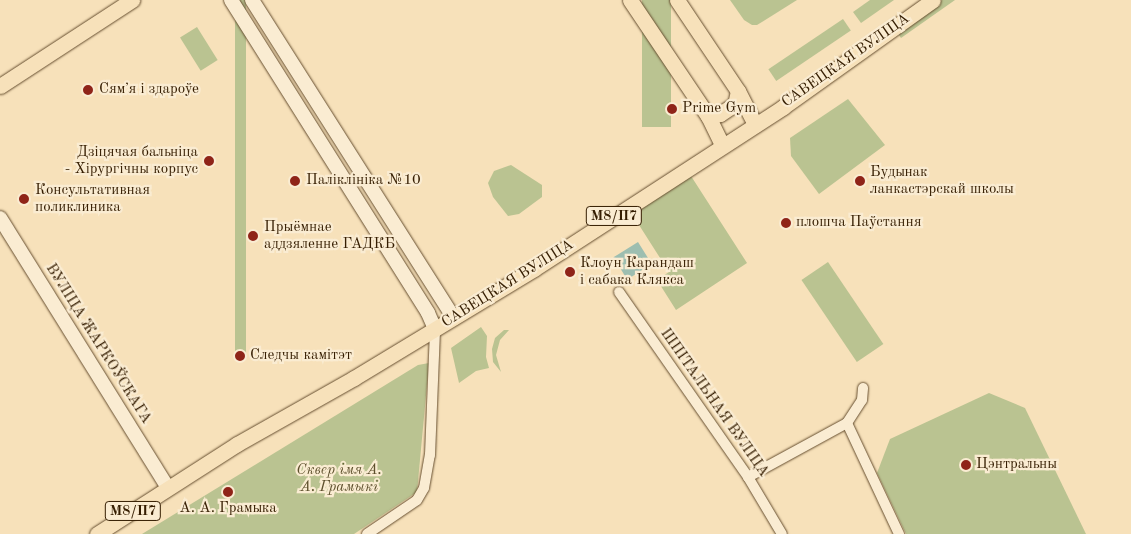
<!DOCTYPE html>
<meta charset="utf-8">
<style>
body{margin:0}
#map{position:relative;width:1131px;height:534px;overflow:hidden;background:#f7e1ba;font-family:"Old Standard TT",serif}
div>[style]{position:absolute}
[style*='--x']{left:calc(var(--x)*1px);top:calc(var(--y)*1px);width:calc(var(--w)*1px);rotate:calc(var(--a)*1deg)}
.green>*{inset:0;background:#bac391;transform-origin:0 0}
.water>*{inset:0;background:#9dbeb0;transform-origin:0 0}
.roads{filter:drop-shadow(0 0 1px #664e2f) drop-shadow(0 0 1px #664e2f)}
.street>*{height:10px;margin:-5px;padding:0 5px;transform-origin:5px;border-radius:5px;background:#faecd2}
.secondary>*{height:14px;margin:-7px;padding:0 7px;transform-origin:7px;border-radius:7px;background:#faecd2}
.primary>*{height:15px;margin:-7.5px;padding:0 7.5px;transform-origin:7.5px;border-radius:7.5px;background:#f7e1ba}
.dots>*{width:14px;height:14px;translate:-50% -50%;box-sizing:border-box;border:2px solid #faecd2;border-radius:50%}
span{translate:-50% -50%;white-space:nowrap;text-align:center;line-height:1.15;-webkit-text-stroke:4.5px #faecd2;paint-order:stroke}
.shield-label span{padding:1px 4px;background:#faecd2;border:1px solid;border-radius:4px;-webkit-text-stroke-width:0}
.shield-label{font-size:14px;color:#351d01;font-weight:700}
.street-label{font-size:15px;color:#351d01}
.poi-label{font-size:15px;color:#351d01}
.left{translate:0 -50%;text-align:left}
.right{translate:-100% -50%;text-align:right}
.park-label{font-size:15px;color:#5d4f2c;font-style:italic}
</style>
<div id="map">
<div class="green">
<div style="left:235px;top:0;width:11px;height:355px"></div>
<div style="left:642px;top:0;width:29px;height:127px"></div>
<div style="clip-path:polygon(730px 0,797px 0,757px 25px,752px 25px,744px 20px)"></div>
<div style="clip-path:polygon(870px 0,894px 0,861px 23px,853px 12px)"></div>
<div style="clip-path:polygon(942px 0,955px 0,901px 38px,897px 32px)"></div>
<div style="left:843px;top:19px;width:14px;height:90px;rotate:56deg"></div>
<div style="left:197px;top:27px;width:39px;height:20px;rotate:58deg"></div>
<div style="clip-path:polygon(848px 99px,885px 145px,819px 194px,791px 156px,790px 138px)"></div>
<div style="clip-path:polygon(511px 165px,542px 185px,542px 197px,519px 214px,508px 216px,493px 197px,488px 183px,494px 171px)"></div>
<div style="clip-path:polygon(691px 176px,747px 263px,676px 310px,657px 280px,669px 272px,632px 214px)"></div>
<div style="left:828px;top:262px;width:99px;height:32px;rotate:56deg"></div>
<div style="clip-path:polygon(481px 327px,487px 336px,486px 357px,489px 368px,476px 371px,459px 383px,451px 348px)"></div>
<div style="clip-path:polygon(504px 330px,509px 330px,500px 340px,496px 355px,501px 372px,493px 362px,492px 349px,495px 338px)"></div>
<div style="clip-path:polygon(429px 363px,417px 492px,354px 534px,142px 534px,418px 365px)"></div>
<div style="clip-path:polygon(989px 393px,1025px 408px,1086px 534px,906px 534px,877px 473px,890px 439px)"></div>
</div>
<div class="water">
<div style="left:638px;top:242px;width:26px;height:29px;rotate:58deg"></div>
</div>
<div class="roads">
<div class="street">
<div style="--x:619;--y:292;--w:226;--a:55.1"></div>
<div style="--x:748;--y:477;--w:66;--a:59.2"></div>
<div style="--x:847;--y:423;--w:123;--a:64.9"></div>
<div style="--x:847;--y:423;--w:27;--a:-57"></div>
<div style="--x:862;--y:400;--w:12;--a:-85"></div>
<div style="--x:748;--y:477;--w:113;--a:-28.6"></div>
<div style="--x:367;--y:534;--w:60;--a:-34.2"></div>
<div style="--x:417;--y:500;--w:14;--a:-60"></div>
<div style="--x:424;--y:488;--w:34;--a:-80"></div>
<div style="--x:430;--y:455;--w:126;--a:-87.7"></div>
</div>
<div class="secondary">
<div style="--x:231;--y:0;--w:370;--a:57.8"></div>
<div style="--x:428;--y:313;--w:17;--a:66"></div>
<div style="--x:252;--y:0;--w:377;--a:57.6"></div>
<div style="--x:0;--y:218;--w:318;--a:58.1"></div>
</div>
<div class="primary">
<div style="--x:630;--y:0;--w:140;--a:56.1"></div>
<div style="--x:708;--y:116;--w:32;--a:64"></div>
<div style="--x:677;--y:0;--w:110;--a:56.2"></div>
<div style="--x:738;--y:91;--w:38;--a:63"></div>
<div style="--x:0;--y:86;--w:158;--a:-33.1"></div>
<div style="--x:708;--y:116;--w:12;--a:-9"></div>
<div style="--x:720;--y:114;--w:18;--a:-34"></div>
<div style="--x:735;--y:104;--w:13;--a:-77"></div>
<div style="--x:97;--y:534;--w:166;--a:-32.7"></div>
<div style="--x:237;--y:444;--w:134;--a:-29.4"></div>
<div style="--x:354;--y:378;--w:210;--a:-31.2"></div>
<div style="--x:534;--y:269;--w:297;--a:-33"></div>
<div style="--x:783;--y:107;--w:184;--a:-35.5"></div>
</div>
</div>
<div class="dots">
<div style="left:88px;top:90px;background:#8f2418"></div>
<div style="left:672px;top:109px;background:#8f2418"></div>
<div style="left:209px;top:161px;background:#8f2418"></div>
<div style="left:295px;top:181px;background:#8f2418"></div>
<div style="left:860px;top:181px;background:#8f2418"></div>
<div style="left:24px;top:199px;background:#8f2418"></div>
<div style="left:786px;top:223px;background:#8f2418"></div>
<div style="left:253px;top:236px;background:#8f2418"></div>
<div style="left:570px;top:272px;background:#8f2418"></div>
<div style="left:240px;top:356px;background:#8f2418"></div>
<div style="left:966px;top:465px;background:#8f2418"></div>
<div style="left:228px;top:492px;background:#8f2418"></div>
</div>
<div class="shield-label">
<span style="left:614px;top:216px">М8/П7</span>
<span style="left:133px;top:511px">М8/П7</span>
</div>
<div class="street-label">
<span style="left:846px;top:61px;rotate:-35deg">САВЕЦКАЯ ВУЛІЦА</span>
<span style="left:508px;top:284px;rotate:-32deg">САВЕЦКАЯ ВУЛІЦА</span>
<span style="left:98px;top:344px;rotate:58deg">ВУЛІЦА ЖАРКОЎСКАГА</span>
<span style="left:714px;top:403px;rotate:55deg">ШПІТАЛЬНАЯ ВУЛІЦА</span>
</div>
<div class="poi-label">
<span class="left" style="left:99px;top:90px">Сямʼя і здароўе</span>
<span class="left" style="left:682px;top:109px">Prime Gym</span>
<span class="right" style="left:198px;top:161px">Дзіцячая бальніца<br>- Хірургічны корпус</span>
<span class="left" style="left:870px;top:181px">Будынак<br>ланкастэрскай школы</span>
<span class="left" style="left:306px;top:181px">Паліклініка №10</span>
<span class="left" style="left:35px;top:199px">Консультативная<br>поликлиника</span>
<span class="left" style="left:796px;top:223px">плошча Паўстання</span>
<span class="left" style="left:264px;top:236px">Прыёмнае<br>аддзяленне ГАДКБ</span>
<span class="left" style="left:580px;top:272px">Клоун Карандаш<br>і сабака Клякса</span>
<span class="left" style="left:250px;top:356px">Следчы камітэт</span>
<span class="left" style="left:976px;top:465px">Цэнтральны</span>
<span style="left:228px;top:509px">А. А. Грамыка</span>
</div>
<div class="park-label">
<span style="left:339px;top:479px">Сквер імя А.<br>А. Грамыкі</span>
</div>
</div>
